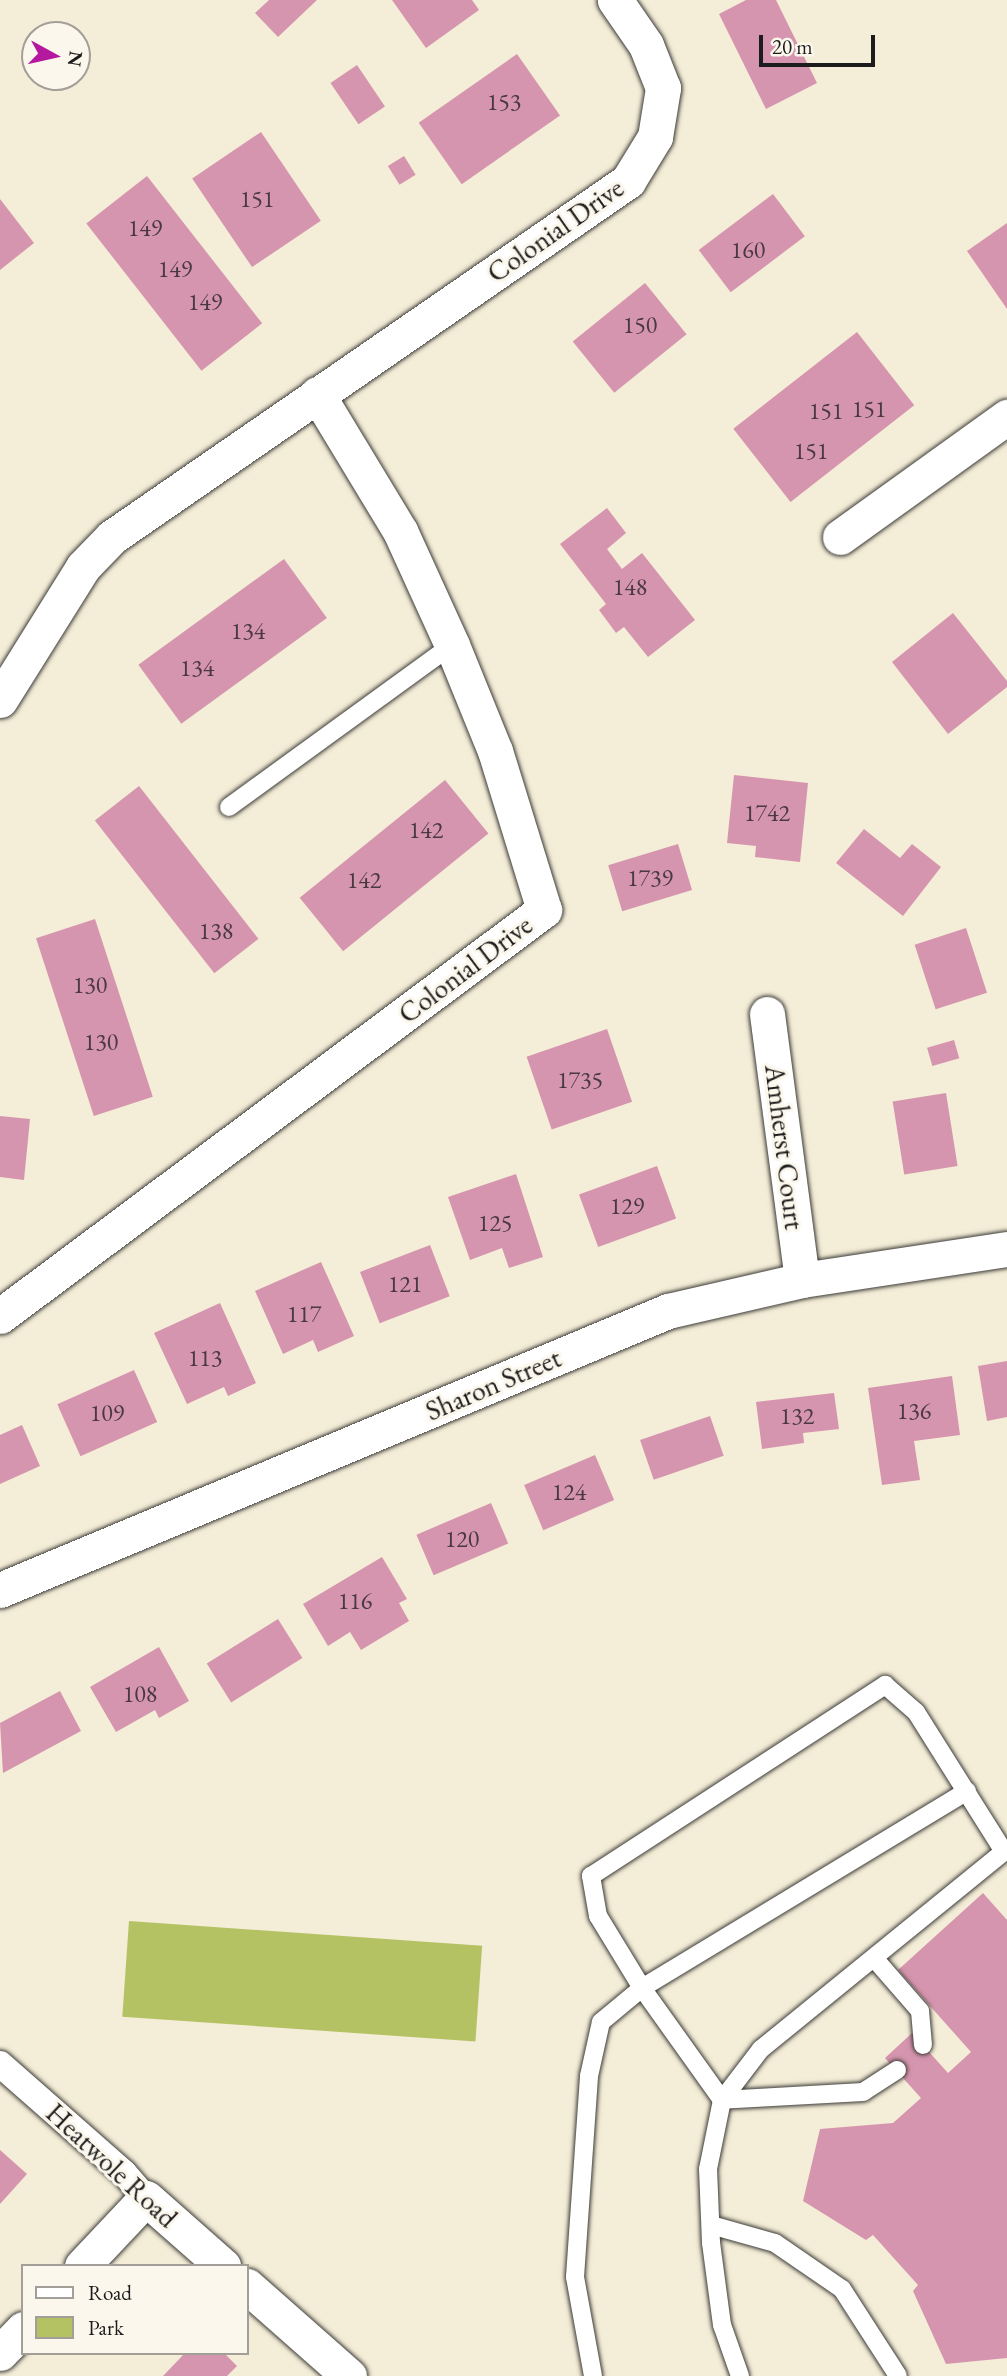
<!DOCTYPE html>
<style>
body{margin:0}
#map{position:relative;width:1007px;height:2376px;overflow:hidden;background:#f4edd7;font-family:"EB Garamond",serif}
div>[style]{position:absolute}
[style*='--x']{left:calc(var(--x)*1px);top:calc(var(--y)*1px);width:calc(var(--w)*1px);rotate:calc(var(--a)*1deg)}
.green>*{inset:0;background:#b5c264;transform-origin:0 0}
.building>*{inset:0;background:#d695ae;transform-origin:0 0}
.roads{filter:drop-shadow(0 0 2px #3c3b38) drop-shadow(0 0 2px #3c3b38)}
.service>*{height:18px;margin:-9px;padding:0 9px;transform-origin:9px;border-radius:9px;background:#fff}
.pedestrian>*{height:26px;margin:-13px;padding:0 13px;transform-origin:13px;border-radius:13px;background:#fff}
.minor>*{height:35px;margin:-17.5px;padding:0 17.5px;transform-origin:17.5px;border-radius:17.5px;background:#fff}
span{translate:-50% -50%;white-space:nowrap;text-align:center;line-height:1.15;-webkit-text-stroke:6px #fbf7ec;paint-order:stroke}
.number-label{font-size:24px;color:#4a3a40}
.number-label span{-webkit-text-stroke-width:0}
.street-label{font-size:28px;color:#1c1c1c}
.legend{position:absolute;left:21px;top:2264px;width:228px;height:91px;box-sizing:border-box;background:#fbf7ec;border:2px solid #a29f99;margin:0;padding:9px 12px;list-style:none;font-size:21px;color:#1c1c1c}
.legend li{display:flex;align-items:center;gap:14px;height:35px}
.legend b{width:35px;border:2px solid #a29f99}
.north{position:absolute;left:21px;top:21px;width:70px;height:70px;box-sizing:border-box;background:#fbf7ec;border:2px solid #a29f99;border-radius:50%;rotate:98deg;font-size:19px;font-weight:700;line-height:28px;text-align:center;color:#1c1c1c}
.north::after{content:'';display:block;margin:auto;width:24px;height:32px;background:#b5179e;clip-path:polygon(50% 0,100% 100%,50% 72%,0 100%)}
.scale{position:absolute;left:759px;top:35px;width:116px;height:32px;box-sizing:border-box;border:4px solid #1c1c1c;border-top:0;padding-left:9px;font-size:21px;line-height:24px;white-space:nowrap;color:#1c1c1c;-webkit-text-stroke:5px #fbf7ec;paint-order:stroke}
</style>
<div id="map">
<div class="green">
<div style="left:129px;top:1921px;width:354px;height:96px;rotate:4deg"></div>
</div>
<div class="building">
<div style="clip-path:polygon(269px 0,317px 0,278px 37px,255px 13px)"></div>
<div style="clip-path:polygon(392px 0,472px 0,479px 10px,426px 48px)"></div>
<div style="clip-path:polygon(746px 0,776px 0,817px 83px,766px 109px,719px 14px)"></div>
<div style="left:517px;top:54px;width:75px;height:120px;rotate:55deg"></div>
<div style="left:357px;top:65px;width:50px;height:32px;rotate:56deg"></div>
<div style="left:261px;top:132px;width:107px;height:83px;rotate:56deg"></div>
<div style="left:404px;top:156px;width:22px;height:19px;rotate:58deg"></div>
<div style="left:147px;top:176px;width:187px;height:77px;rotate:52deg"></div>
<div style="left:773px;top:194px;width:53px;height:93px;rotate:53deg"></div>
<div style="clip-path:polygon(0 199px,34px 243px,0 270px)"></div>
<div style="clip-path:polygon(1007px 223px,1007px 309px,967px 251px)"></div>
<div style="left:645px;top:283px;width:66px;height:93px;rotate:51deg"></div>
<div style="left:857px;top:332px;width:93px;height:157px;rotate:52deg"></div>
<div style="clip-path:polygon(607px 508px,626px 533px,607px 549px,622px 569px,642px 553px,695px 620px,648px 657px,624px 627px,616px 633px,599px 610px,606px 604px,560px 544px)"></div>
<div style="left:284px;top:559px;width:73px;height:180px;rotate:54deg"></div>
<div style="clip-path:polygon(953px 613px,1007px 681px,1007px 687px,948px 734px,892px 662px)"></div>
<div style="clip-path:polygon(734px 775px,808px 783px,800px 862px,755px 857px,756px 846px,727px 843px)"></div>
<div style="left:445px;top:780px;width:69px;height:187px;rotate:51deg"></div>
<div style="left:139px;top:786px;width:194px;height:56px;rotate:52deg"></div>
<div style="clip-path:polygon(864px 829px,900px 858px,912px 844px,941px 867px,903px 916px,836px 863px)"></div>
<div style="left:678px;top:844px;width:48px;height:73px;rotate:73deg"></div>
<div style="left:95px;top:919px;width:187px;height:62px;rotate:72deg"></div>
<div style="left:966px;top:928px;width:68px;height:54px;rotate:72deg"></div>
<div style="left:607px;top:1029px;width:77px;height:85px;rotate:71deg"></div>
<div style="left:954px;top:1040px;width:19px;height:28px;rotate:74deg"></div>
<div style="left:946px;top:1093px;width:74px;height:54px;rotate:81deg"></div>
<div style="clip-path:polygon(0 1116px,30px 1119px,24px 1180px,0 1177px)"></div>
<div style="left:657px;top:1166px;width:56px;height:83px;rotate:70deg"></div>
<div style="clip-path:polygon(516px 1174px,543px 1257px,509px 1268px,502px 1248px,470px 1260px,448px 1197px)"></div>
<div style="left:430px;top:1245px;width:55px;height:75px;rotate:69deg"></div>
<div style="clip-path:polygon(321px 1262px,354px 1336px,318px 1352px,313px 1340px,283px 1354px,255px 1291px)"></div>
<div style="clip-path:polygon(220px 1303px,256px 1383px,228px 1396px,224px 1387px,187px 1404px,154px 1333px)"></div>
<div style="clip-path:polygon(1007px 1361px,1007px 1417px,987px 1421px,978px 1366px)"></div>
<div style="left:134px;top:1370px;width:57px;height:84px;rotate:66deg"></div>
<div style="clip-path:polygon(952px 1376px,960px 1435px,914px 1441px,920px 1480px,882px 1485px,868px 1388px)"></div>
<div style="clip-path:polygon(834px 1393px,839px 1429px,803px 1433px,804px 1443px,762px 1449px,756px 1402px)"></div>
<div style="left:710px;top:1416px;width:42px;height:74px;rotate:71deg"></div>
<div style="clip-path:polygon(22px 1425px,40px 1466px,0 1484px,0 1435px)"></div>
<div style="left:595px;top:1455px;width:49px;height:77px;rotate:67deg"></div>
<div style="left:491px;top:1503px;width:44px;height:81px;rotate:67deg"></div>
<div style="clip-path:polygon(382px 1557px,407px 1599px,399px 1603px,409px 1621px,361px 1650px,350px 1632px,328px 1646px,303px 1604px)"></div>
<div style="left:278px;top:1619px;width:46px;height:84px;rotate:58deg"></div>
<div style="clip-path:polygon(159px 1647px,189px 1701px,159px 1718px,155px 1710px,116px 1732px,90px 1687px)"></div>
<div style="clip-path:polygon(60px 1691px,81px 1731px,3px 1773px,0 1723px)"></div>
<div style="clip-path:polygon(983px 1893px,1007px 1920px,1007px 2358px,946px 2364px,913px 2291px,918px 2285px,873px 2235px,866px 2240px,803px 2201px,820px 2129px,893px 2123px,921px 2098px,885px 2058px,912px 2033px,948px 2073px,971px 2052px,898px 1970px)"></div>
<div style="clip-path:polygon(0 2150px,27px 2174px,0 2204px)"></div>
<div style="clip-path:polygon(185px 2353px,224px 2353px,237px 2366px,227px 2376px,163px 2376px)"></div>
</div>
<div class="roads">
<div class="service">
<div style="--x:229;--y:807;--w:276;--a:-36"></div>
<div style="--x:874;--y:1958;--w:70;--a:49"></div>
<div style="--x:920;--y:2011;--w:34;--a:85"></div>
<div style="--x:897;--y:2070;--w:40;--a:147.1"></div>
<div style="--x:863;--y:2092;--w:141;--a:176.8"></div>
<div style="--x:722;--y:2100;--w:138;--a:-125.5"></div>
<div style="--x:642;--y:1988;--w:84;--a:-121.4"></div>
<div style="--x:598;--y:1916;--w:41;--a:-99.9"></div>
<div style="--x:591;--y:1876;--w:351;--a:-33"></div>
<div style="--x:885;--y:1685;--w:41;--a:41.1"></div>
<div style="--x:916;--y:1712;--w:163;--a:57.8"></div>
<div style="--x:711;--y:2225;--w:66;--a:15.7"></div>
<div style="--x:775;--y:2243;--w:81;--a:34.5"></div>
<div style="--x:842;--y:2289;--w:103;--a:57.2"></div>
<div style="--x:593;--y:2376;--w:101;--a:-100.3"></div>
<div style="--x:575;--y:2277;--w:201;--a:-86"></div>
<div style="--x:589;--y:2076;--w:55;--a:-77.5"></div>
<div style="--x:601;--y:2022;--w:53;--a:-39.7"></div>
<div style="--x:642;--y:1988;--w:380;--a:-31.2"></div>
<div style="--x:740;--y:2376;--w:54;--a:-109.4"></div>
<div style="--x:722;--y:2325;--w:83;--a:-97.6"></div>
<div style="--x:711;--y:2243;--w:74;--a:-92.3"></div>
<div style="--x:708;--y:2169;--w:70;--a:-78.5"></div>
<div style="--x:722;--y:2100;--w:64;--a:-52.6"></div>
<div style="--x:761;--y:2049;--w:317;--a:-39.1"></div>
</div>
<div class="pedestrian">
<div style="--x:0;--y:2064;--w:165;--a:41.3"></div>
<div style="--x:124;--y:2173;--w:33;--a:49"></div>
</div>
<div class="minor">
<div style="--x:840;--y:537;--w:206;--a:-35.7"></div>
<div style="--x:0;--y:700;--w:157;--a:-58"></div>
<div style="--x:83;--y:567;--w:42;--a:-46"></div>
<div style="--x:112;--y:537;--w:627;--a:-34.6"></div>
<div style="--x:628;--y:181;--w:52;--a:-58.5"></div>
<div style="--x:655;--y:137;--w:50;--a:-80.7"></div>
<div style="--x:663;--y:88;--w:46;--a:-111.6"></div>
<div style="--x:646;--y:45;--w:55;--a:-124.6"></div>
<div style="--x:767;--y:1014;--w:268;--a:82.5"></div>
<div style="--x:0;--y:1316;--w:679;--a:-36.73"></div>
<div style="--x:544;--y:910;--w:166;--a:-107.1"></div>
<div style="--x:495;--y:751;--w:114;--a:-112.1"></div>
<div style="--x:452;--y:645;--w:125;--a:-114.5"></div>
<div style="--x:400;--y:531;--w:160;--a:-121.2"></div>
<div style="--x:0;--y:1590;--w:724;--a:-22.67"></div>
<div style="--x:668;--y:1311;--w:138;--a:-13"></div>
<div style="--x:802;--y:1280;--w:207;--a:-8.6"></div>
<div style="--x:82;--y:2266;--w:93;--a:-46.7"></div>
<div style="--x:146;--y:2198;--w:103;--a:41.4"></div>
<div style="--x:247;--y:2286;--w:136;--a:41.4"></div>
<div style="--x:0;--y:2353;--w:33;--a:-46"></div>
</div>
</div>
<div class="number-label">
<span style="left:504px;top:102px">153</span>
<span style="left:257px;top:199px">151</span>
<span style="left:145px;top:228px">149</span>
<span style="left:748px;top:250px">160</span>
<span style="left:175px;top:269px">149</span>
<span style="left:205px;top:302px">149</span>
<span style="left:640px;top:325px">150</span>
<span style="left:869px;top:409px">151</span>
<span style="left:826px;top:411px">151</span>
<span style="left:811px;top:451px">151</span>
<span style="left:630px;top:587px">148</span>
<span style="left:248px;top:631px">134</span>
<span style="left:197px;top:668px">134</span>
<span style="left:767px;top:813px">1742</span>
<span style="left:426px;top:830px">142</span>
<span style="left:650px;top:878px">1739</span>
<span style="left:364px;top:880px">142</span>
<span style="left:216px;top:931px">138</span>
<span style="left:90px;top:985px">130</span>
<span style="left:101px;top:1042px">130</span>
<span style="left:580px;top:1080px">1735</span>
<span style="left:627px;top:1206px">129</span>
<span style="left:495px;top:1223px">125</span>
<span style="left:405px;top:1284px">121</span>
<span style="left:304px;top:1314px">117</span>
<span style="left:205px;top:1358px">113</span>
<span style="left:914px;top:1411px">136</span>
<span style="left:107px;top:1413px">109</span>
<span style="left:797px;top:1416px">132</span>
<span style="left:569px;top:1492px">124</span>
<span style="left:462px;top:1539px">120</span>
<span style="left:355px;top:1601px">116</span>
<span style="left:140px;top:1694px">108</span>
</div>
<div class="street-label">
<span style="left:555px;top:230px;rotate:-35deg">Colonial Drive</span>
<span style="left:465px;top:969px;rotate:-37deg">Colonial Drive</span>
<span style="left:785px;top:1147px;rotate:83deg">Amherst Court</span>
<span style="left:493px;top:1384px;rotate:-23deg">Sharon Street</span>
<span style="left:112px;top:2165px;rotate:43deg">Heatwole Road</span>
</div>
<ul class="legend">
<li><b style="height:9px;background:#fff"></b>Road</li>
<li><b style="height:19px;background:#b5c264"></b>Park</li>
</ul>
<div class="north">N</div>
<div class="scale">20 m</div>
</div>
